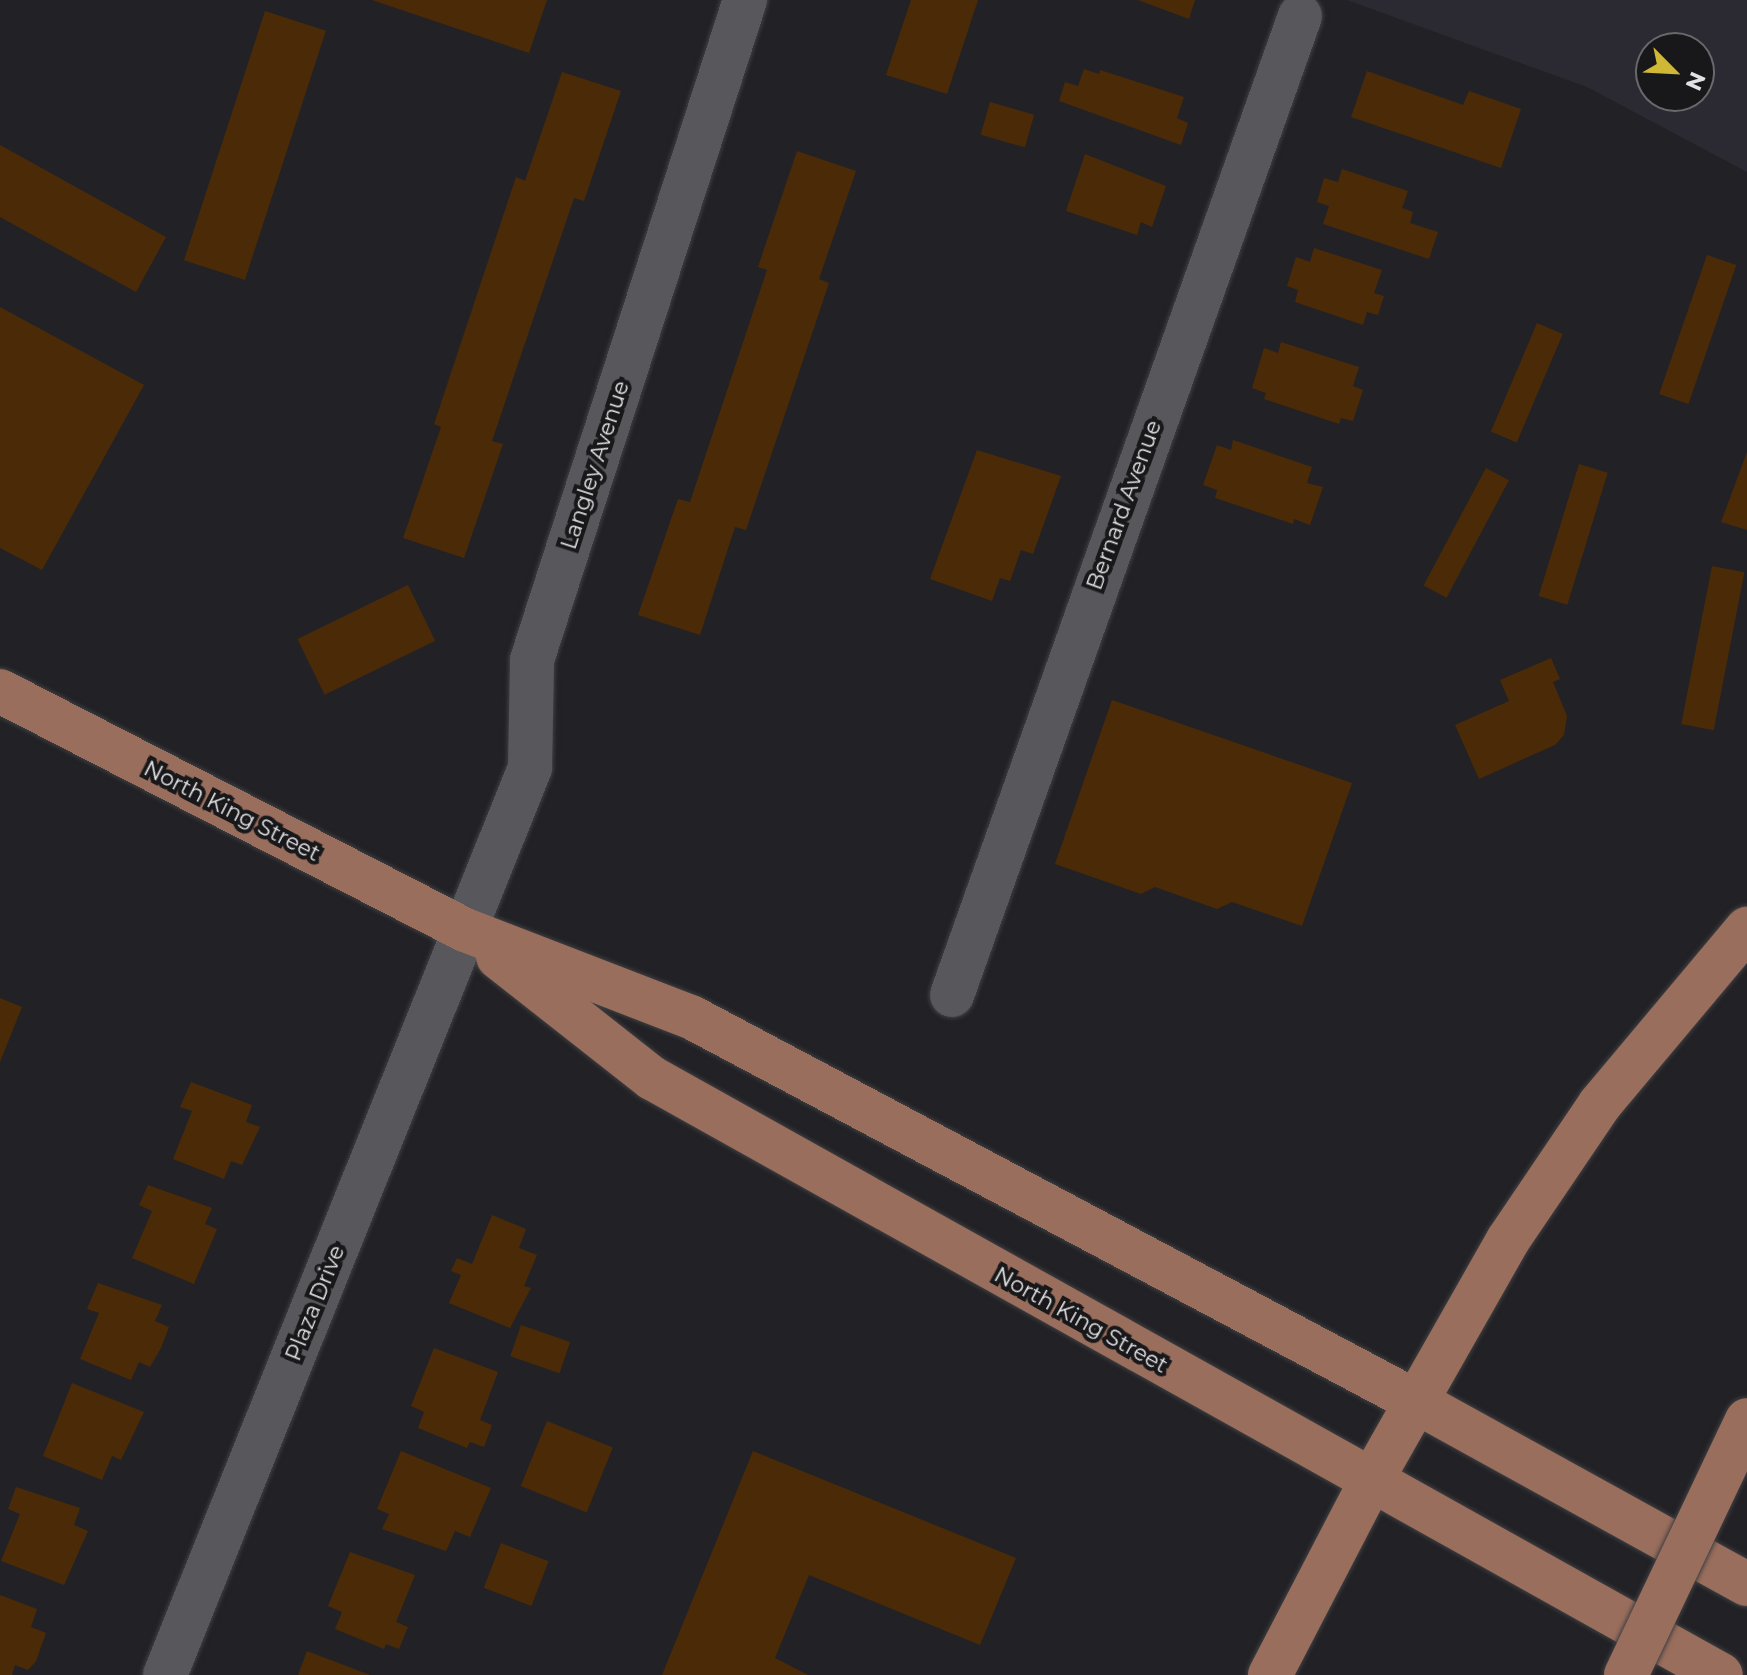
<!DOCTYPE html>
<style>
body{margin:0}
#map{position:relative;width:1747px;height:1675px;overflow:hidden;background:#222125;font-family:Montserrat,sans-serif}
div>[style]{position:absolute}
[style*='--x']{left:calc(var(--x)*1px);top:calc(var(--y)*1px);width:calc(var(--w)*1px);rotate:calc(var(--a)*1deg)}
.built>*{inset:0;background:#2b2a33}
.building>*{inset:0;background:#4b2b07;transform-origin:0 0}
.roads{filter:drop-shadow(0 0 2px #3f3f42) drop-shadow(0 0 2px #3f3f42)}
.minor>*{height:44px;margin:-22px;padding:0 22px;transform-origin:22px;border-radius:22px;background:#58585c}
.major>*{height:44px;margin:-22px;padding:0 22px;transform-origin:22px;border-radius:22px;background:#9a6e5c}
.bridges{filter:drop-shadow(0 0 2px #3f3f42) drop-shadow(0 0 2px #3f3f42)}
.major-bridge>*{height:44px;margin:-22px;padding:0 22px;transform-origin:22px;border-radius:22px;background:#9a6e5c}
span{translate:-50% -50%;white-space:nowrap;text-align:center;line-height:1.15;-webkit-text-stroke:8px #18181b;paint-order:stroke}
.street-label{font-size:22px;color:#e2e2e5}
.north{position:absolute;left:1635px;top:32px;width:80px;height:80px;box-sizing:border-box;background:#18181b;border:2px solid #69696c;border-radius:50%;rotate:114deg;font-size:22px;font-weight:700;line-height:32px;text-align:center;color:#e2e2e5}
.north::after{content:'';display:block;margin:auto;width:28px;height:36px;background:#d0b837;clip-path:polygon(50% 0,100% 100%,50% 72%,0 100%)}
</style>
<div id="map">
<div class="built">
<div style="clip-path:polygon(evenodd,1347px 0,1747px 0,1747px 172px,1587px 87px,1347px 0,1651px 48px,1699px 48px,1699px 96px,1651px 96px,1651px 48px)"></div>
</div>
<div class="building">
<div style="clip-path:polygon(372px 0,547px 0,529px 53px)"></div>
<div style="clip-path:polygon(911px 0,978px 0,947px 94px,886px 75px)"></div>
<div style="clip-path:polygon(1138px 0,1195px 0,1189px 19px)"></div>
<div style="left:265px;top:11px;width:64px;height:262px;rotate:18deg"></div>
<div style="clip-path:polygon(1084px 69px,1099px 74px,1100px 70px,1184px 97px,1177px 118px,1188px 123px,1181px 145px,1059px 101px,1065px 82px,1078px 86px)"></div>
<div style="clip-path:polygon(1367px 71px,1463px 105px,1469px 91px,1521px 109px,1501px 168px,1351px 117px)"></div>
<div style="clip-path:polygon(562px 72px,621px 91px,584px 201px,574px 198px,492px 441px,503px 444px,464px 558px,403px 538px,441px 427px,434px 424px,516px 177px,525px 181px)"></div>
<div style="left:990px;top:102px;width:46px;height:34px;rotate:16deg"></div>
<div style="clip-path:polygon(0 145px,166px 237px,136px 292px,0 217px)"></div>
<div style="clip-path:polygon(797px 151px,856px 171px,819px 279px,829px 283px,746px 530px,735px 527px,700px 635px,638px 615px,678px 499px,690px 502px,767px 270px,758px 267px)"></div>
<div style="clip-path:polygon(1085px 154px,1166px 186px,1152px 227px,1141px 222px,1137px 235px,1066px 211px)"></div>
<div style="clip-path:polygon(1342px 169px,1408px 191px,1402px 208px,1413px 212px,1410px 223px,1438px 232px,1429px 259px,1323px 224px,1329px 206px,1317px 202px,1324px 178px,1338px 182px)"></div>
<div style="clip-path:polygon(1314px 248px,1382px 270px,1374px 293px,1384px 296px,1378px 315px,1367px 312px,1363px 325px,1295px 302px,1298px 290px,1287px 286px,1296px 257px,1310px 262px)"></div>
<div style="left:1707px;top:255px;width:31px;height:147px;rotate:19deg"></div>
<div style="clip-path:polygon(0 307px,144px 385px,42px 570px,0 548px)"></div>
<div style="left:1537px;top:323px;width:28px;height:118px;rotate:23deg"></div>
<div style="clip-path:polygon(1281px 342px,1359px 367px,1353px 386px,1363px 390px,1353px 421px,1341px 418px,1339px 424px,1264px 399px,1266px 393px,1252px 388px,1264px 348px,1278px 353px)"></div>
<div style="clip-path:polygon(1233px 440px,1312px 467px,1307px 483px,1323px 487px,1310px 525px,1294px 519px,1293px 524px,1215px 498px,1217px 490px,1203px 485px,1217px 445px,1231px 450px)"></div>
<div style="clip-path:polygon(977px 450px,1061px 476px,1033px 554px,1021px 550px,1010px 581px,1000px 578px,992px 601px,930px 579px)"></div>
<div style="clip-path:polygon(1747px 452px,1747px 530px,1721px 522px)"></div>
<div style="left:1579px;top:464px;width:30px;height:138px;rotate:17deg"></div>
<div style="left:1486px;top:468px;width:26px;height:133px;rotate:28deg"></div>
<div style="left:1712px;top:566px;width:33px;height:161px;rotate:11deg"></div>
<div style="left:408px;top:585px;width:62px;height:123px;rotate:64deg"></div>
<div style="clip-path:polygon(1551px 658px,1560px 679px,1553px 682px,1567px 716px,1564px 735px,1555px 745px,1479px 779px,1455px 725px,1509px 701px,1500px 680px)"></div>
<div style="clip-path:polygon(1112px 700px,1352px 783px,1302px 926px,1232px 902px,1217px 909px,1155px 887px,1141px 894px,1055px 864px)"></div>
<div style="clip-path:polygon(0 998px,22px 1007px,0 1062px)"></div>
<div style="clip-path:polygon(191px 1082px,252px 1105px,246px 1122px,260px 1127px,242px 1165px,231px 1161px,224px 1179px,173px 1159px,192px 1111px,180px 1107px)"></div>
<div style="clip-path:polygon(148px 1185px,212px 1208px,205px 1224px,217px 1229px,194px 1284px,132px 1258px,152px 1211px,139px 1205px)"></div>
<div style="clip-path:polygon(492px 1215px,526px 1229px,519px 1248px,537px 1255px,524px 1286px,531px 1288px,510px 1328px,449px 1303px,461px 1275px,451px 1271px,457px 1258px,472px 1264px)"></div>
<div style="clip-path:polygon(98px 1283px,162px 1305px,155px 1321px,169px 1327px,161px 1348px,150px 1367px,139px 1362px,131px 1380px,80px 1359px,99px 1313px,87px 1309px)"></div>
<div style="left:521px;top:1325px;width:52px;height:33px;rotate:19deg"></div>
<div style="clip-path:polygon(434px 1348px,498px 1372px,480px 1420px,492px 1425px,484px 1447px,470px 1442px,467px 1448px,418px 1428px,424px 1412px,411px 1406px)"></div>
<div style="clip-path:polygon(72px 1383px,144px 1412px,121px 1460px,112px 1456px,102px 1480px,43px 1456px)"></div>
<div style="left:547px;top:1421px;width:71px;height:70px;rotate:22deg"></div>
<div style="clip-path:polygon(401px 1451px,491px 1488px,470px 1537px,455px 1531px,446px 1551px,382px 1529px,389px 1514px,377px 1509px)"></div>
<div style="clip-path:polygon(753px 1451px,1016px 1558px,980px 1645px,809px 1575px,775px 1658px,808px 1675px,662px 1675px)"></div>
<div style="clip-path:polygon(16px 1487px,80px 1508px,74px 1525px,88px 1531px,64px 1585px,1px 1561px,20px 1514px,8px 1509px)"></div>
<div style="left:501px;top:1543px;width:51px;height:48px;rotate:21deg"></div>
<div style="clip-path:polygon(350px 1552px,415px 1575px,396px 1622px,408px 1627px,399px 1649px,386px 1644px,384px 1649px,335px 1629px,342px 1612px,328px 1606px)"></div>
<div style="clip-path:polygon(0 1595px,37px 1609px,31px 1627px,46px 1633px,36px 1661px,28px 1670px,15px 1665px,12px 1675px,0 1675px)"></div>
<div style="clip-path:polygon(307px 1651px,370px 1675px,298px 1675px)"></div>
</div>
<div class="roads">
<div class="minor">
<div style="--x:952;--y:995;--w:1039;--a:-70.43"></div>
<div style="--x:165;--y:1675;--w:978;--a:-68.08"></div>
<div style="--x:530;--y:768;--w:108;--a:-88.9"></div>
<div style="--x:532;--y:660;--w:694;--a:-72.11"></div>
</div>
<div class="major">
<div style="--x:0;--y:691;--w:523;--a:27.2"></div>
<div style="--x:465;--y:930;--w:242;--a:21.1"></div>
<div style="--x:691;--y:1017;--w:820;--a:27.94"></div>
<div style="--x:1415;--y:1401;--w:379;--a:28.9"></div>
<div style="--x:498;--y:957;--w:196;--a:38.2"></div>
<div style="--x:652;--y:1078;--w:1224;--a:29.18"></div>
<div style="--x:1270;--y:1675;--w:216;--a:-62.5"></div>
<div style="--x:1370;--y:1483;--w:279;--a:-60.4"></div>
<div style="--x:1508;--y:1240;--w:164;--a:-55.9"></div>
<div style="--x:1600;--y:1104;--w:229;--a:-50"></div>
</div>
</div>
<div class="bridges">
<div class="major-bridge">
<div style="--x:1626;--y:1675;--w:282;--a:-64.6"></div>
</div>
</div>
<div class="street-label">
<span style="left:595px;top:465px;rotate:-72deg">Langley Avenue</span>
<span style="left:1124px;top:505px;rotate:-70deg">Bernard Avenue</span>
<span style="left:232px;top:811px;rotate:27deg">North King Street</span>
<span style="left:315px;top:1303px;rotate:-68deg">Plaza Drive</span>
<span style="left:1081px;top:1320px;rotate:29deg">North King Street</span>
</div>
<div class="north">N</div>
</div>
